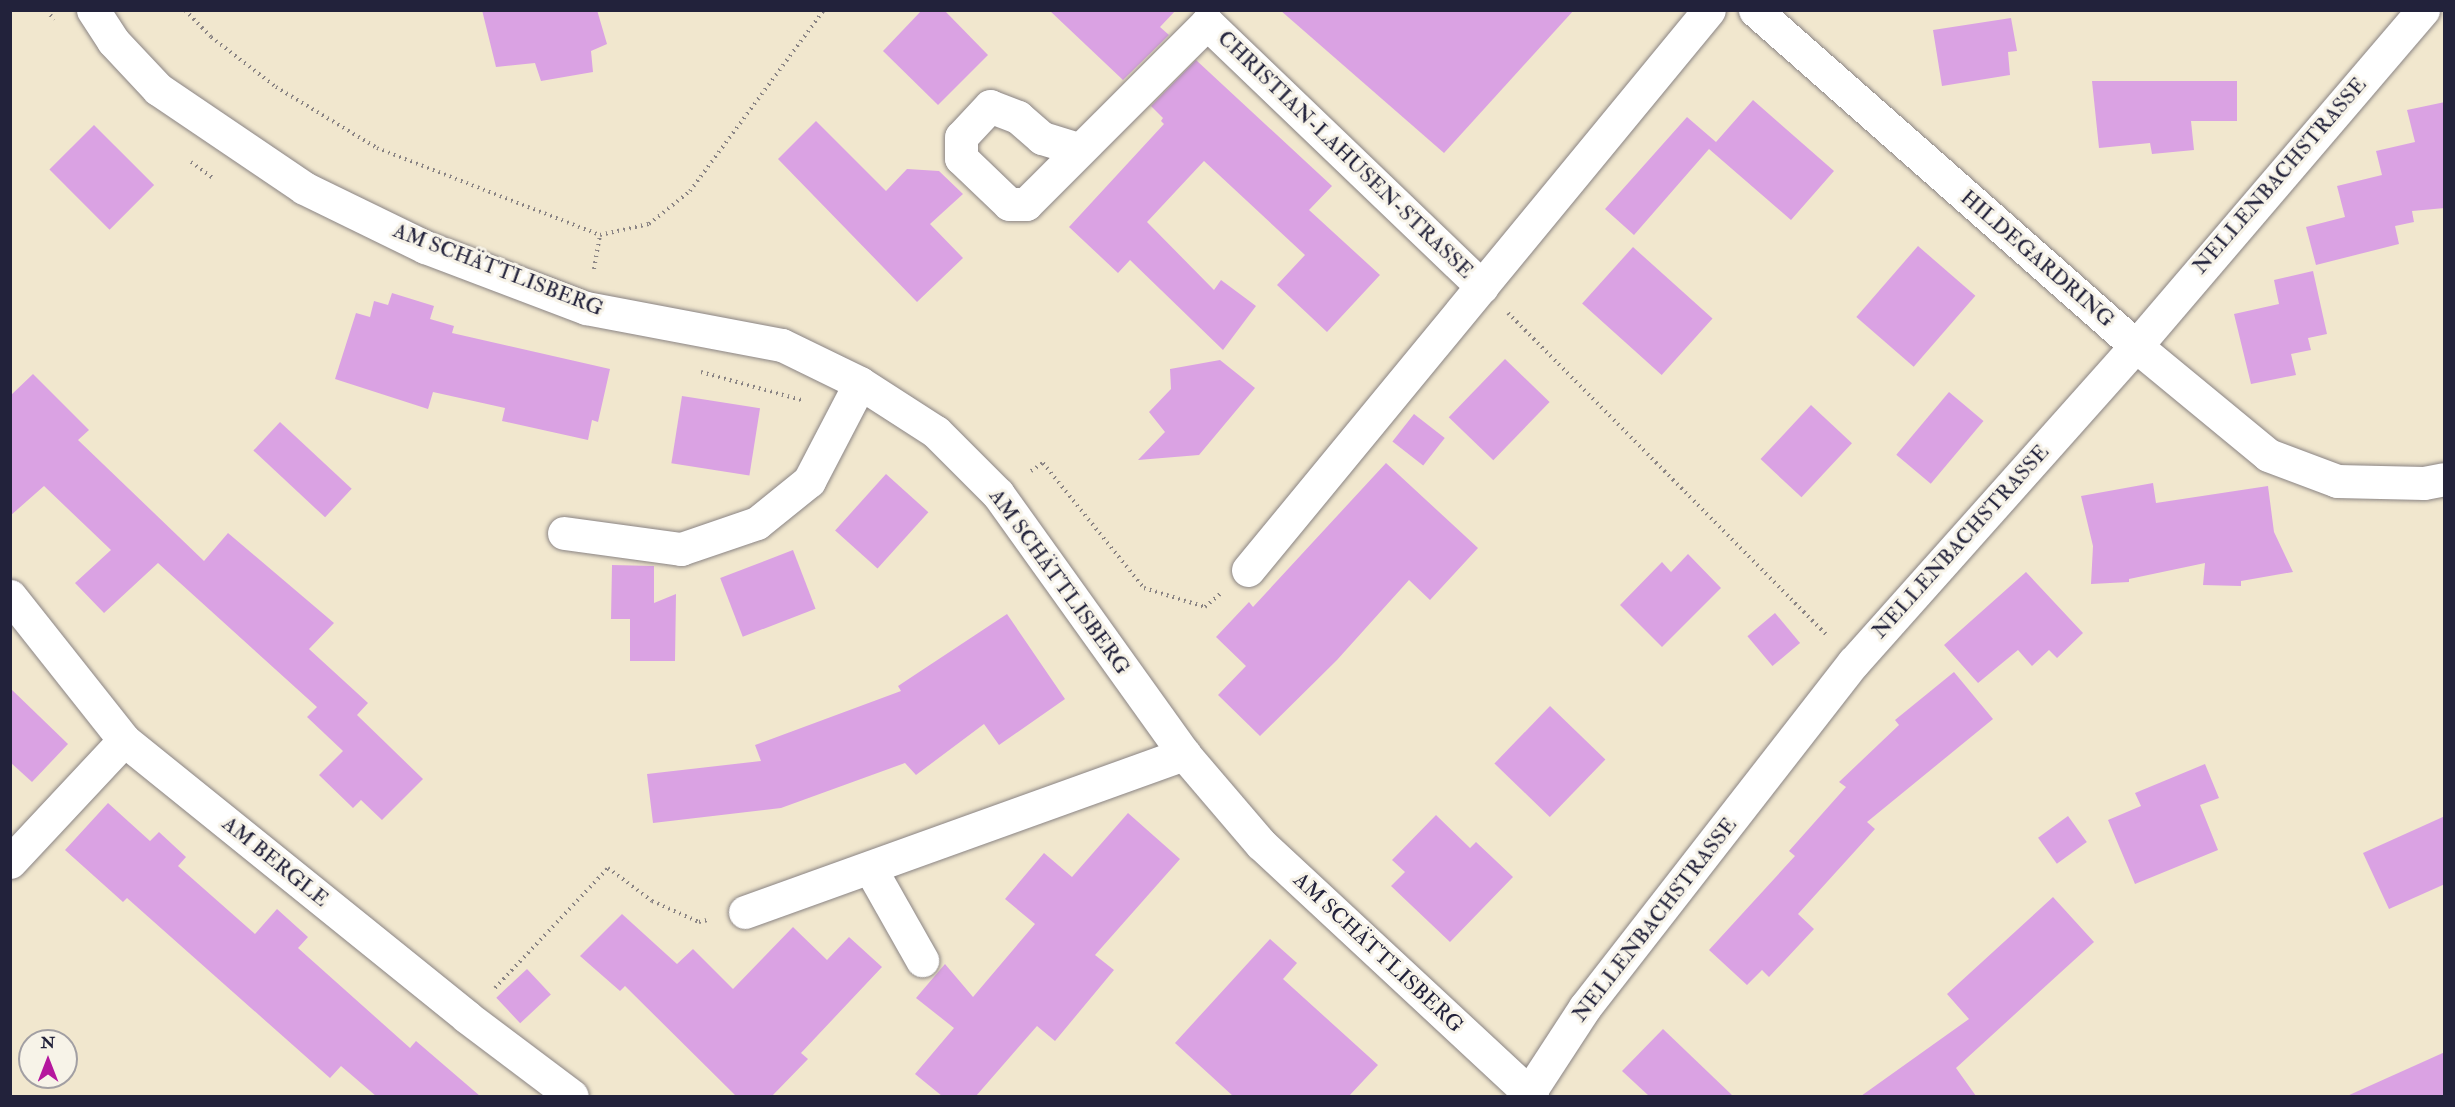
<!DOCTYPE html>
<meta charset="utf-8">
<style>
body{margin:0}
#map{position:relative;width:2455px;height:1107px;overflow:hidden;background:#f1e7ce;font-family:"IM FELL Double Pica",serif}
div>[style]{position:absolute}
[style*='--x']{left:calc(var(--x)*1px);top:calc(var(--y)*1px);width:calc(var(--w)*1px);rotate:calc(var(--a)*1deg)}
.building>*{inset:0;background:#daa2e3;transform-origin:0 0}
.path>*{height:4px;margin-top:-2px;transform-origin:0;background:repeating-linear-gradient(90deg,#8a8484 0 1.5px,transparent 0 6px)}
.roads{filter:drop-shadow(0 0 2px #8a8484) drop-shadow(0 0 2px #8a8484)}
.street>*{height:33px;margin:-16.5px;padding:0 16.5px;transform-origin:16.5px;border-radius:16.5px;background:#fff}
span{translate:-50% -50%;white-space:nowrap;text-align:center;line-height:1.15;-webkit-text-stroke:6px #f7f3e8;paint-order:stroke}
.street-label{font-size:21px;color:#22223b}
.frame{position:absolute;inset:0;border:12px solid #22223b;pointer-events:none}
.north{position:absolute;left:18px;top:1029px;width:60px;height:60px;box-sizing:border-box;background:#f7f3e8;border:2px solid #a29fa3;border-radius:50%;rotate:0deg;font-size:16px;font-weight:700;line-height:24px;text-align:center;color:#22223b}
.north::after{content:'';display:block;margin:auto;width:21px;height:27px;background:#b5179e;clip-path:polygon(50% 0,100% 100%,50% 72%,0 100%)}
</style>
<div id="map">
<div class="building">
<div style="clip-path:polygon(482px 10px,597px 10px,607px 44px,591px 51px,593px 72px,541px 81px,535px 63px,496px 67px)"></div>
<div style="clip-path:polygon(922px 10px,944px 10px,988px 55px,938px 105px,883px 51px)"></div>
<div style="clip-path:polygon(1049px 10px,1176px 10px,1160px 27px,1169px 35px,1123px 80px)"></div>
<div style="clip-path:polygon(1280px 10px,1574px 10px,1444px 153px)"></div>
<div style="clip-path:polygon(2011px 18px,2017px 51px,2008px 52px,2010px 75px,1942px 86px,1933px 30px)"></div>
<div style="clip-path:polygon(1196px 60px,1332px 186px,1309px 210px,1380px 275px,1327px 332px,1277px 285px,1305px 255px,1204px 161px,1147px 222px,1214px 290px,1221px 280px,1256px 306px,1223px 350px,1130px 260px,1118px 273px,1069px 227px,1164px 124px,1161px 121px,1163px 118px,1151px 106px)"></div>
<div style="clip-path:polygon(2092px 81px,2237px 81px,2237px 121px,2191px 121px,2194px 150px,2152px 154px,2150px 143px,2099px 148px)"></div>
<div style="clip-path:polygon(1753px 100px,1834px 171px,1791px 220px,1709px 149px,1634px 235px,1605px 209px,1687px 117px,1716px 142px)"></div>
<div style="clip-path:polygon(2445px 102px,2445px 208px,2412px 211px,2414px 222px,2395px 226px,2399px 244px,2316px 265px,2306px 227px,2345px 217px,2337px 186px,2382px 175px,2376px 151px,2415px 142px,2407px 110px)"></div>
<div style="clip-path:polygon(816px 121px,886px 191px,907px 169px,939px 171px,963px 194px,930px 224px,963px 258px,917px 302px,778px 159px)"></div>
<div style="left:94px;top:125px;width:85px;height:63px;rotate:45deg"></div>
<div style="left:1918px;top:246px;width:76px;height:94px;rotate:41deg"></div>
<div style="left:1633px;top:247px;width:107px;height:76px;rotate:42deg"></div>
<div style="clip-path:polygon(2313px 271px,2327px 334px,2308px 338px,2311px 350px,2291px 354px,2296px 375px,2251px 384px,2234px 314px,2279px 304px,2274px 280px)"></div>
<div style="clip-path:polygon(392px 293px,434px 306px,430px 319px,454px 326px,452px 333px,610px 369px,598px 422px,592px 420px,588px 440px,502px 421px,505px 408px,433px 392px,428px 409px,335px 379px,356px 313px,370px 317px,374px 301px,388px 305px)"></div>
<div style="left:1505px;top:359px;width:62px;height:81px;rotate:44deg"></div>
<div style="clip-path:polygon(1220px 360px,1255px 388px,1199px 455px,1138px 460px,1165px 432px,1149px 412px,1171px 389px,1170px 369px)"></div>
<div style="clip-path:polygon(33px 374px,89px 430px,78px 440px,204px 561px,228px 533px,334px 623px,309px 649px,368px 703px,357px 715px,423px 779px,382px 820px,361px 800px,353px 808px,319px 775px,343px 751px,307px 717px,317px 707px,158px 563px,104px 613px,75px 583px,111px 550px,44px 486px,10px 516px,10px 396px)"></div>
<div style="left:1949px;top:392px;width:45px;height:82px;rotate:40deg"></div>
<div style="left:682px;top:396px;width:79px;height:68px;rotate:9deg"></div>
<div style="left:1811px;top:405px;width:56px;height:74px;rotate:43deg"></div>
<div style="left:1414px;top:414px;width:39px;height:35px;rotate:38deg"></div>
<div style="left:280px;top:422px;width:98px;height:39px;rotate:43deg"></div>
<div style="clip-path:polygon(1386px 463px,1478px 548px,1430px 600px,1409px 580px,1337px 660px,1260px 736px,1218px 695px,1246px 666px,1216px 637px,1249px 602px,1253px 607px)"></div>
<div style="left:886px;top:474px;width:57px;height:76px;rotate:42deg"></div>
<div style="clip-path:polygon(2153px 483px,2156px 503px,2268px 486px,2274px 532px,2293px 572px,2241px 581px,2241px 586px,2203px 585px,2205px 563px,2129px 579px,2129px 582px,2091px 584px,2093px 546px,2081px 496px)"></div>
<div style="left:793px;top:550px;width:63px;height:78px;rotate:69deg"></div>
<div style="clip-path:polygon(1688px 554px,1721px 588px,1662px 647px,1620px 605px,1662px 562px,1671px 572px)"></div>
<div style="clip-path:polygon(612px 565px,654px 566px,654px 603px,676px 594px,675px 661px,630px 661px,630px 619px,611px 619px)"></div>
<div style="clip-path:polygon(2026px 572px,2083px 633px,2057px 658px,2049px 650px,2032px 666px,2018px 650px,1978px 683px,1944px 645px)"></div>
<div style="left:1775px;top:613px;width:39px;height:36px;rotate:50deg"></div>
<div style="clip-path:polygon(1007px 614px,1065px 699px,999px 745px,984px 724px,916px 775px,905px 763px,781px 808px,653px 823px,647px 774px,761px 761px,755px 745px,901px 691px,898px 686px)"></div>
<div style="clip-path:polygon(1954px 672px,1993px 719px,1867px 822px,1875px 829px,1798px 914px,1814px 929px,1769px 977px,1762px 970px,1747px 985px,1709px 950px,1795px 856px,1789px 851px,1846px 787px,1839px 782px,1899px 725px,1895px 720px)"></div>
<div style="clip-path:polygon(10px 688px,68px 744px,32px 782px,10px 762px)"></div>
<div style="left:1550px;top:706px;width:77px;height:80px;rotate:44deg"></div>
<div style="clip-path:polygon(2205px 764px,2219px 798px,2200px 805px,2218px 850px,2135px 884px,2108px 820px,2141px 806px,2135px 793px)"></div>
<div style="clip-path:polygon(108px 803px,150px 841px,159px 832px,186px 857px,178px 866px,255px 934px,277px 909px,308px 937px,298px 948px,410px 1048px,416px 1041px,480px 1096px,376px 1096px,341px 1066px,330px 1078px,127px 898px,123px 902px,65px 850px)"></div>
<div style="clip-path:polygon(1128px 813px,1180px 859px,1095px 955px,1114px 970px,1055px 1041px,1037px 1026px,976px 1096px,942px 1096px,915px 1074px,954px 1028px,916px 998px,945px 964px,973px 997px,1035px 924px,1005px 899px,1044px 853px,1072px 877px)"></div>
<div style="clip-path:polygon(1436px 815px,1470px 848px,1476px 842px,1513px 877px,1450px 942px,1391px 886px,1405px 872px,1392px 860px)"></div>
<div style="left:2068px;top:816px;width:32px;height:37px;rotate:54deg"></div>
<div style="clip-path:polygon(2445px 816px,2445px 884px,2389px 909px,2363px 853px)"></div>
<div style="clip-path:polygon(2053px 897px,2094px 942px,1956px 1068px,1976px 1096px,1861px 1096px,1969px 1019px,1947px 994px)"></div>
<div style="clip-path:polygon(622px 914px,677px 964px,693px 949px,733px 989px,793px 927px,827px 960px,849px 937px,882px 967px,801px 1053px,808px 1059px,772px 1096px,736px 1096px,625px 986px,620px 991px,580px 956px)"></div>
<div style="clip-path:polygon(1270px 939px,1297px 963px,1283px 979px,1378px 1065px,1349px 1096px,1233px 1096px,1175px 1043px)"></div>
<div style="left:527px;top:969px;width:35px;height:42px;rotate:47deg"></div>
<div style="clip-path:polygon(1663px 1029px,1733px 1096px,1649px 1096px,1622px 1071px)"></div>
<div style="clip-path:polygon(2445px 1052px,2445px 1096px,2347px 1096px)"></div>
</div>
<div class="path">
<div style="--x:47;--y:10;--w:12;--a:55"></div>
<div style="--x:185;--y:10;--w:37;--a:46"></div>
<div style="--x:211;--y:37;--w:82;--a:37.6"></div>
<div style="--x:276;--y:87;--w:118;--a:31.1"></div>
<div style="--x:377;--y:148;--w:239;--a:21.3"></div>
<div style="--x:191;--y:162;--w:26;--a:36"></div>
<div style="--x:594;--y:269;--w:35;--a:-80"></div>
<div style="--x:600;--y:235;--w:50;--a:-12.7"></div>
<div style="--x:649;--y:224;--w:53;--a:-38.8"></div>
<div style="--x:690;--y:191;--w:225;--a:-53.5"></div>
<div style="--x:1508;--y:313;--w:452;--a:45.3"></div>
<div style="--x:701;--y:372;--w:104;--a:15.6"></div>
<div style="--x:1031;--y:471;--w:14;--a:-34"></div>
<div style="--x:1043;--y:463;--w:161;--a:51.1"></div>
<div style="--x:1144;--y:588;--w:64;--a:17.3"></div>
<div style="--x:1205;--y:607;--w:20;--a:-41"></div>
<div style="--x:495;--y:988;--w:165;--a:-46.7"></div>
<div style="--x:608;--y:868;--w:55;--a:36.9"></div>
<div style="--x:652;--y:901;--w:51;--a:24.1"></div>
<div style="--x:699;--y:922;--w:9;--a:-13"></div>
</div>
<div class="roads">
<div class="street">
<div style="--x:93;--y:10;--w:37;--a:57"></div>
<div style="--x:113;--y:41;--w:66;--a:46.8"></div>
<div style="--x:158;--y:89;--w:176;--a:34.1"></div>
<div style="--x:304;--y:188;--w:135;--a:26"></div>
<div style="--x:425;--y:247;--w:172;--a:20.8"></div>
<div style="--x:586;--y:308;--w:199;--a:10.7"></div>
<div style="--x:782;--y:345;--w:87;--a:26"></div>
<div style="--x:860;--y:383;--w:90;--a:32.8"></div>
<div style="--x:936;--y:432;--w:88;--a:45"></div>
<div style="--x:998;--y:494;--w:320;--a:54.4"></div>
<div style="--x:1184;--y:754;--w:118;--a:49.5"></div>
<div style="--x:1261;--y:844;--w:370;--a:42.9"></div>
<div style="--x:1755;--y:10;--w:508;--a:41.41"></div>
<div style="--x:2136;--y:346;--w:171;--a:39.5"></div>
<div style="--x:2268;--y:455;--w:74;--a:20.6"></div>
<div style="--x:2337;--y:481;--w:87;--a:1.3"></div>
<div style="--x:2424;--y:483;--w:20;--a:-11"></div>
<div style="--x:1078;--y:149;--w:38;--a:-163"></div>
<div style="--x:1042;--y:138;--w:32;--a:-139"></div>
<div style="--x:1018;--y:117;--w:30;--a:-159"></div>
<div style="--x:990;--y:106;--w:42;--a:133.1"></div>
<div style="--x:961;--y:137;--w:21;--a:90"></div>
<div style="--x:961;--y:158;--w:66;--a:43.8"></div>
<div style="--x:1009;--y:204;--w:17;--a:0"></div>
<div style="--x:1026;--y:204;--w:256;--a:-45"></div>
<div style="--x:1207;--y:23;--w:381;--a:43.8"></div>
<div style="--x:564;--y:533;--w:118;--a:7.8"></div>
<div style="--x:681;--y:549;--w:80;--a:-18.9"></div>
<div style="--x:757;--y:523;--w:67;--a:-38.9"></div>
<div style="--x:809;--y:481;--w:110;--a:-62.5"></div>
<div style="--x:1248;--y:570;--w:725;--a:-50.54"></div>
<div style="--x:10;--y:596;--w:184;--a:51.6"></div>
<div style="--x:124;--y:740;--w:441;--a:38.9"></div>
<div style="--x:467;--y:1017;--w:131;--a:37"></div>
<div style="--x:10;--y:862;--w:167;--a:-46.9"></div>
<div style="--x:870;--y:868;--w:106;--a:60.5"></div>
<div style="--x:745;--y:912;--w:467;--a:-19.8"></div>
<div style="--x:1527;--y:1096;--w:106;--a:-56.9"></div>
<div style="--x:1585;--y:1007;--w:437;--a:-52.1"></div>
<div style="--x:1854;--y:662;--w:424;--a:-48.3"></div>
<div style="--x:2136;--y:346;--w:442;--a:-49.5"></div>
</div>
</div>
<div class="street-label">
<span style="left:1345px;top:155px;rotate:44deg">CHRISTIAN-LAHUSEN-STRASSE</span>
<span style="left:2280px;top:176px;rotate:-49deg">NELLENBACHSTRASSE</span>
<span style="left:2037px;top:259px;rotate:41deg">HILDEGARDRING</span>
<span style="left:498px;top:270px;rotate:21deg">AM SCHÄTTLISBERG</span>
<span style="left:1961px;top:542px;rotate:-48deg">NELLENBACHSTRASSE</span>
<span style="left:1059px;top:582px;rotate:54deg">AM SCHÄTTLISBERG</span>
<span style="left:275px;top:862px;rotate:39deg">AM BERGLE</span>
<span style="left:1655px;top:920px;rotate:-52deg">NELLENBACHSTRASSE</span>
<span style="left:1378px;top:953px;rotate:43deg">AM SCHÄTTLISBERG</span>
</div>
<div class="frame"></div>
<div class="north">N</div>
</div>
